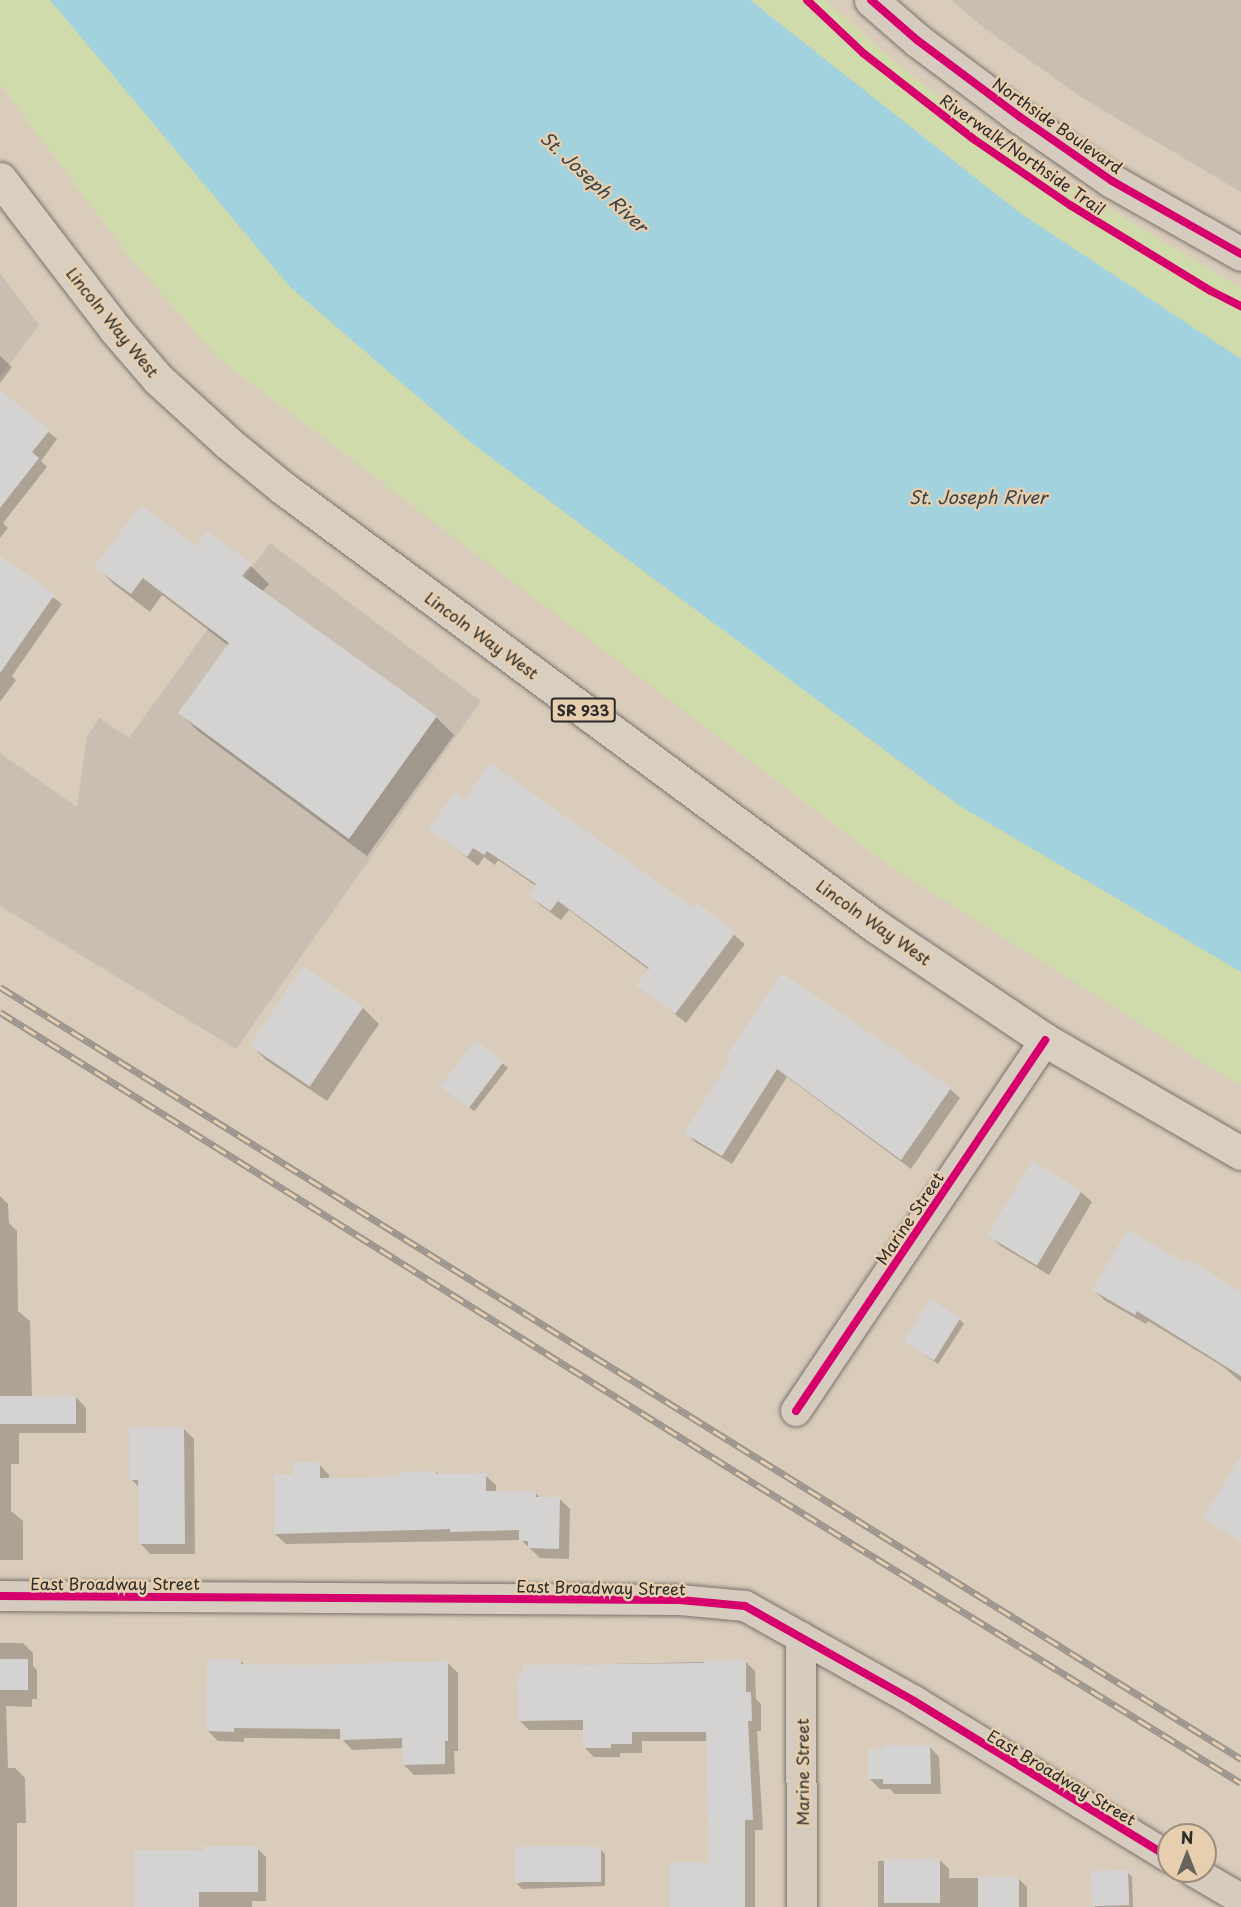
<!DOCTYPE html>
<style>
body{margin:0}
#map{position:relative;width:1241px;height:1907px;overflow:hidden;background:#d9ccbb;font-family:"Playpen Sans",sans-serif}
div>[style]{position:absolute}
[style*='--x']{left:calc(var(--x)*1px);top:calc(var(--y)*1px);width:calc(var(--w)*1px);rotate:calc(var(--a)*1deg)}
.built>*{inset:0;background:#c8beb1}
.green>*{inset:0;background:#d0dbac}
.water>*{inset:0;background:#a2d2dd}
.shadow>*{inset:0;background:#0003;transform-origin:0 0}
.building>*{inset:0;background:#d5d3d2;transform-origin:0 0}
.roads{filter:drop-shadow(0 0 2px #79736c) drop-shadow(0 0 2px #79736c)}
.minor>*{height:30px;margin:-15px;padding:0 15px;transform-origin:15px;border-radius:15px;background:#d5cbbf}
.tertiary>*{height:33px;margin:-16.5px;padding:0 16.5px;transform-origin:16.5px;border-radius:16.5px;background:#d5cbbf}
.primary>*{height:33px;margin:-16.5px;padding:0 16.5px;transform-origin:16.5px;border-radius:16.5px;background:#d9cfc1}
.rail>*{height:7px;margin-top:-3.5px;transform-origin:0;background:repeating-linear-gradient(90deg,#e6ceae 0 14px,#9b958d 0 28px);box-sizing:border-box;border-block:2px solid #9b958d}
.cycleway>*{height:8px;margin:-4px;padding:0 4px;transform-origin:4px;border-radius:4px;background:#d6006c}
span{translate:-50% -50%;white-space:nowrap;text-align:center;line-height:1.15;-webkit-text-stroke:5px #e6ceae;paint-order:stroke}
.shield-label span{padding:2px 4px;background:#e6ceae;border:2px solid;border-radius:4px;-webkit-text-stroke-width:0}
.shield-label{font-size:15px;color:#2b2b2b;font-weight:700}
.street-label{font-size:16px;color:#2b2b2b}
.water-label{font-size:18px;color:#394448;font-style:italic}
.north{position:absolute;left:1157px;top:1823px;width:60px;height:60px;box-sizing:border-box;background:#e6ceae;border:2px solid #9b8d7a;border-radius:50%;rotate:0deg;font-size:16px;font-weight:700;line-height:24px;text-align:center;color:#2b2b2b}
.north::after{content:'';display:block;margin:auto;width:21px;height:27px;background:#68635d;clip-path:polygon(50% 0,100% 100%,50% 72%,0 100%)}
</style>
<div id="map">
<div class="built">
<div style="clip-path:polygon(951px 0,1241px 0,1241px 192px,1084px 99px,984px 28px)"></div>
<div style="clip-path:polygon(0 273px,39px 325px,0 377px)"></div>
<div style="clip-path:polygon(270px 543px,481px 701px,236px 1049px,0 906px,0 753px,77px 807px,87px 736px,99px 718px,129px 738px)"></div>
</div>
<div class="green">
<div style="clip-path:polygon(0 0,50px 0,290px 287px,474px 445px,960px 806px,1241px 972px,1241px 1086px,888px 865px,220px 360px,127px 254px,0 84px)"></div>
<div style="clip-path:polygon(750px 0,826px 0,894px 62px,997px 141px,1241px 288px,1241px 359px,1020px 213px)"></div>
</div>
<div class="water">
<div style="clip-path:polygon(50px 0,750px 0,1020px 213px,1241px 359px,1241px 972px,960px 806px,474px 445px,290px 287px)"></div>
</div>
<div class="shadow">
<div style="clip-path:polygon(0 356px,12px 367px,0 383px)"></div>
<div style="clip-path:polygon(0 392px,57px 439px,41px 461px,47px 467px,3px 523px,8px 528px,0 538px)"></div>
<div style="clip-path:polygon(196px 548px,251px 566px,269px 584px,262px 592px,436px 717px,454px 735px,367px 856px,198px 731px,180px 713px,229px 646px,162px 595px,150px 612px,115px 585px,96px 567px)"></div>
<div style="clip-path:polygon(0 558px,62px 604px,12px 676px,16px 680px,0 702px)"></div>
<div style="clip-path:polygon(464px 802px,694px 910px,698px 905px,745px 944px,686px 1023px,638px 985px,649px 970px,569px 910px,561px 920px,540px 905px,530px 895px,536px 886px,498px 860px,495px 865px,484px 857px,478px 866px,430px 829px)"></div>
<div style="clip-path:polygon(303px 968px,363px 1008px,379px 1024px,327px 1101px,266px 1060px,251px 1045px)"></div>
<div style="left:475px;top:1042px;width:42px;height:55px;rotate:38deg"></div>
<div style="clip-path:polygon(731px 1060px,950px 1089px,960px 1098px,911px 1169px,787px 1077px,732px 1164px,695px 1142px,686px 1132px)"></div>
<div style="clip-path:polygon(1033px 1164px,1081px 1192px,1092px 1202px,1049px 1275px,1001px 1246px,990px 1236px)"></div>
<div style="clip-path:polygon(0 1196px,8px 1204px,9px 1223px,17px 1231px,18px 1311px,30px 1321px,32px 1397px,76px 1397px,86px 1408px,86px 1433px,19px 1433px,19px 1464px,11px 1464px,11px 1511px,23px 1521px,23px 1560px,0 1560px)"></div>
<div style="clip-path:polygon(1094px 1290px,1241px 1294px,1241px 1382px,1222px 1366px,1148px 1321px,1146px 1324px,1104px 1300px)"></div>
<div style="clip-path:polygon(959px 1319px,964px 1324px,938px 1364px,905px 1341px)"></div>
<div style="clip-path:polygon(184px 1429px,194px 1439px,195px 1554px,150px 1554px,140px 1543px,140px 1488px,131px 1479px)"></div>
<div style="clip-path:polygon(319px 1464px,329px 1475px,329px 1479px,401px 1478px,436px 1472px,439px 1475px,485px 1475px,496px 1485px,496px 1492px,535px 1492px,541px 1499px,560px 1499px,570px 1509px,569px 1559px,540px 1558px,521px 1540px,286px 1544px,275px 1534px,294px 1477px)"></div>
<div style="clip-path:polygon(0 1643px,23px 1643px,33px 1653px,33px 1666px,37px 1670px,37px 1699px,32px 1699px,32px 1707px,6px 1706px,8px 1768px,15px 1768px,25px 1778px,26px 1823px,17px 1823px,17px 1907px,0 1907px)"></div>
<div style="clip-path:polygon(241px 1661px,245px 1665px,307px 1667px,447px 1662px,458px 1673px,458px 1751px,454px 1751px,455px 1774px,414px 1775px,403px 1764px,403px 1748px,352px 1750px,342px 1739px,244px 1738px,244px 1742px,218px 1741px,208px 1731px)"></div>
<div style="clip-path:polygon(745px 1661px,755px 1671px,756px 1699px,761px 1704px,761px 1731px,757px 1731px,763px 1830px,755px 1830px,755px 1907px,672px 1907px,710px 1864px,709px 1741px,642px 1741px,642px 1753px,620px 1753px,620px 1757px,594px 1757px,584px 1747px,584px 1730px,529px 1730px,519px 1720px,524px 1666px)"></div>
<div style="clip-path:polygon(929px 1746px,939px 1757px,941px 1794px,895px 1794px,890px 1789px,880px 1789px,870px 1779px)"></div>
<div style="clip-path:polygon(257px 1848px,266px 1857px,266px 1901px,252px 1901px,252px 1907px,160px 1907px,159px 1851px)"></div>
<div style="clip-path:polygon(600px 1849px,605px 1854px,605px 1886px,522px 1889px,517px 1884px)"></div>
<div style="clip-path:polygon(940px 1860px,949px 1869px,949px 1878px,1018px 1878px,1027px 1887px,1027px 1907px,878px 1907px,878px 1861px)"></div>
<div style="clip-path:polygon(1127px 1872px,1132px 1877px,1133px 1907px,1095px 1907px,1093px 1905px)"></div>
</div>
<div class="building">
<div style="clip-path:polygon(0 390px,50px 430px,32px 452px,39px 458px,0 508px)"></div>
<div style="clip-path:polygon(141px 505px,196px 546px,207px 531px,252px 564px,242px 576px,437px 716px,349px 839px,178px 713px,229px 643px,143px 578px,131px 594px,94px 567px)"></div>
<div style="clip-path:polygon(0 556px,55px 594px,0 673px)"></div>
<div style="clip-path:polygon(490px 763px,694px 908px,697px 903px,736px 932px,675px 1014px,636px 985px,649px 968px,558px 901px,550px 911px,528px 895px,536px 884px,487px 851px,484px 855px,473px 848px,467px 857px,428px 829px,454px 793px,464px 800px)"></div>
<div style="left:303px;top:966px;width:73px;height:96px;rotate:34deg"></div>
<div style="clip-path:polygon(782px 973px,951px 1088px,901px 1160px,777px 1069px,722px 1156px,684px 1133px,730px 1059px,726px 1057px)"></div>
<div style="left:475px;top:1040px;width:36px;height:58px;rotate:37deg"></div>
<div style="left:1032px;top:1161px;width:58px;height:87px;rotate:31deg"></div>
<div style="clip-path:polygon(1127px 1230px,1186px 1263px,1188px 1259px,1241px 1292px,1241px 1376px,1137px 1311px,1135px 1315px,1092px 1290px)"></div>
<div style="left:930px;top:1299px;width:36px;height:50px;rotate:32deg"></div>
<div style="left:0;top:1396px;width:76px;height:28px"></div>
<div style="clip-path:polygon(129px 1427px,184px 1427px,185px 1544px,139px 1544px,138px 1480px,129px 1480px)"></div>
<div style="clip-path:polygon(1241px 1456px,1241px 1542px,1203px 1518px)"></div>
<div style="clip-path:polygon(293px 1462px,320px 1463px,320px 1478px,399px 1477px,399px 1472px,436px 1471px,436px 1474px,486px 1473px,486px 1491px,536px 1491px,536px 1497px,560px 1497px,559px 1549px,528px 1548px,528px 1541px,519px 1541px,519px 1530px,450px 1532px,450px 1529px,274px 1534px,274px 1474px,293px 1475px)"></div>
<div style="left:0;top:1659px;width:28px;height:31px"></div>
<div style="clip-path:polygon(207px 1659px,241px 1659px,241px 1664px,307px 1665px,448px 1661px,448px 1741px,445px 1741px,445px 1764px,402px 1765px,402px 1738px,340px 1740px,340px 1729px,234px 1728px,234px 1732px,206px 1731px)"></div>
<div style="clip-path:polygon(704px 1660px,746px 1660px,746px 1692px,751px 1692px,752px 1721px,748px 1721px,753px 1820px,745px 1820px,745px 1907px,670px 1907px,670px 1863px,709px 1863px,706px 1732px,632px 1732px,632px 1744px,611px 1744px,611px 1748px,583px 1748px,583px 1720px,518px 1721px,517px 1674px,523px 1674px,522px 1665px,704px 1663px)"></div>
<div style="clip-path:polygon(883px 1745px,930px 1745px,931px 1784px,883px 1784px,883px 1779px,868px 1779px,868px 1749px,883px 1749px)"></div>
<div style="clip-path:polygon(203px 1846px,258px 1846px,258px 1892px,199px 1892px,199px 1907px,135px 1907px,134px 1850px,203px 1850px)"></div>
<div style="left:601px;top:1847px;width:35px;height:86px;rotate:90deg"></div>
<div style="left:884px;top:1859px;width:56px;height:44px"></div>
<div style="left:1128px;top:1870px;width:35px;height:37px;rotate:88deg"></div>
<div style="left:978px;top:1877px;width:41px;height:30px"></div>
</div>
<div class="roads">
<div class="minor">
<div style="--x:796;--y:1411;--w:447;--a:-56.1"></div>
<div style="--x:0;--y:1596;--w:680;--a:0.34"></div>
<div style="--x:680;--y:1600;--w:65;--a:5.3"></div>
<div style="--x:745;--y:1606;--w:194;--a:29.3"></div>
<div style="--x:914;--y:1701;--w:299;--a:31.5"></div>
<div style="--x:801;--y:1637;--w:270;--a:89.8"></div>
<div style="--x:1193;--y:1871;--w:56;--a:30.3"></div>
</div>
<div class="tertiary">
<div style="--x:871;--y:0;--w:61;--a:41"></div>
<div style="--x:917;--y:40;--w:129;--a:36.8"></div>
<div style="--x:1020;--y:117;--w:112;--a:34.8"></div>
<div style="--x:1112;--y:181;--w:148;--a:29.5"></div>
</div>
<div class="primary">
<div style="--x:0;--y:179;--w:189;--a:52.5"></div>
<div style="--x:115;--y:329;--w:66;--a:49.3"></div>
<div style="--x:158;--y:379;--w:95;--a:42.4"></div>
<div style="--x:228;--y:443;--w:71;--a:39.3"></div>
<div style="--x:283;--y:488;--w:739;--a:36.47"></div>
<div style="--x:877;--y:927;--w:202;--a:33.9"></div>
<div style="--x:1045;--y:1040;--w:226;--a:30"></div>
</div>
</div>
<div class="rail">
<div style="--x:0;--y:987;--w:1462;--a:31.88"></div>
<div style="--x:0;--y:1012;--w:893;--a:32"></div>
<div style="--x:757;--y:1485;--w:568;--a:31.62"></div>
</div>
<div class="cycleway">
<div style="--x:807;--y:0;--w:77;--a:43.4"></div>
<div style="--x:863;--y:53;--w:138;--a:37.9"></div>
<div style="--x:972;--y:138;--w:119;--a:34.4"></div>
<div style="--x:1070;--y:205;--w:165;--a:31.4"></div>
<div style="--x:1211;--y:291;--w:34;--a:27"></div>
<div style="--x:871;--y:0;--w:61;--a:41"></div>
<div style="--x:917;--y:40;--w:129;--a:36.8"></div>
<div style="--x:1020;--y:117;--w:112;--a:34.8"></div>
<div style="--x:1112;--y:181;--w:148;--a:29.5"></div>
<div style="--x:796;--y:1411;--w:447;--a:-56.1"></div>
<div style="--x:0;--y:1596;--w:680;--a:0.34"></div>
<div style="--x:680;--y:1600;--w:65;--a:5.3"></div>
<div style="--x:745;--y:1606;--w:194;--a:29.3"></div>
<div style="--x:914;--y:1701;--w:299;--a:31.5"></div>
</div>
<div class="shield-label">
<span style="left:583px;top:710px">SR 933</span>
</div>
<div class="street-label">
<span style="left:1058px;top:125px;rotate:35deg">Northside Boulevard</span>
<span style="left:1023px;top:154px;rotate:35deg">Riverwalk/Northside Trail</span>
<span style="left:113px;top:322px;rotate:51deg">Lincoln Way West</span>
<span style="left:482px;top:635px;rotate:36deg">Lincoln Way West</span>
<span style="left:874px;top:922px;rotate:35deg">Lincoln Way West</span>
<span style="left:909px;top:1218px;rotate:-56deg">Marine Street</span>
<span style="left:115px;top:1583px">East Broadway Street</span>
<span style="left:601px;top:1587px;rotate:1deg">East Broadway Street</span>
<span style="left:802px;top:1772px;rotate:-90deg">Marine Street</span>
<span style="left:1062px;top:1777px;rotate:31deg">East Broadway Street</span>
</div>
<div class="water-label">
<span style="left:594px;top:182px;rotate:43deg">St. Joseph River</span>
<span style="left:978px;top:497px">St. Joseph River</span>
</div>
<div class="north">N</div>
</div>
